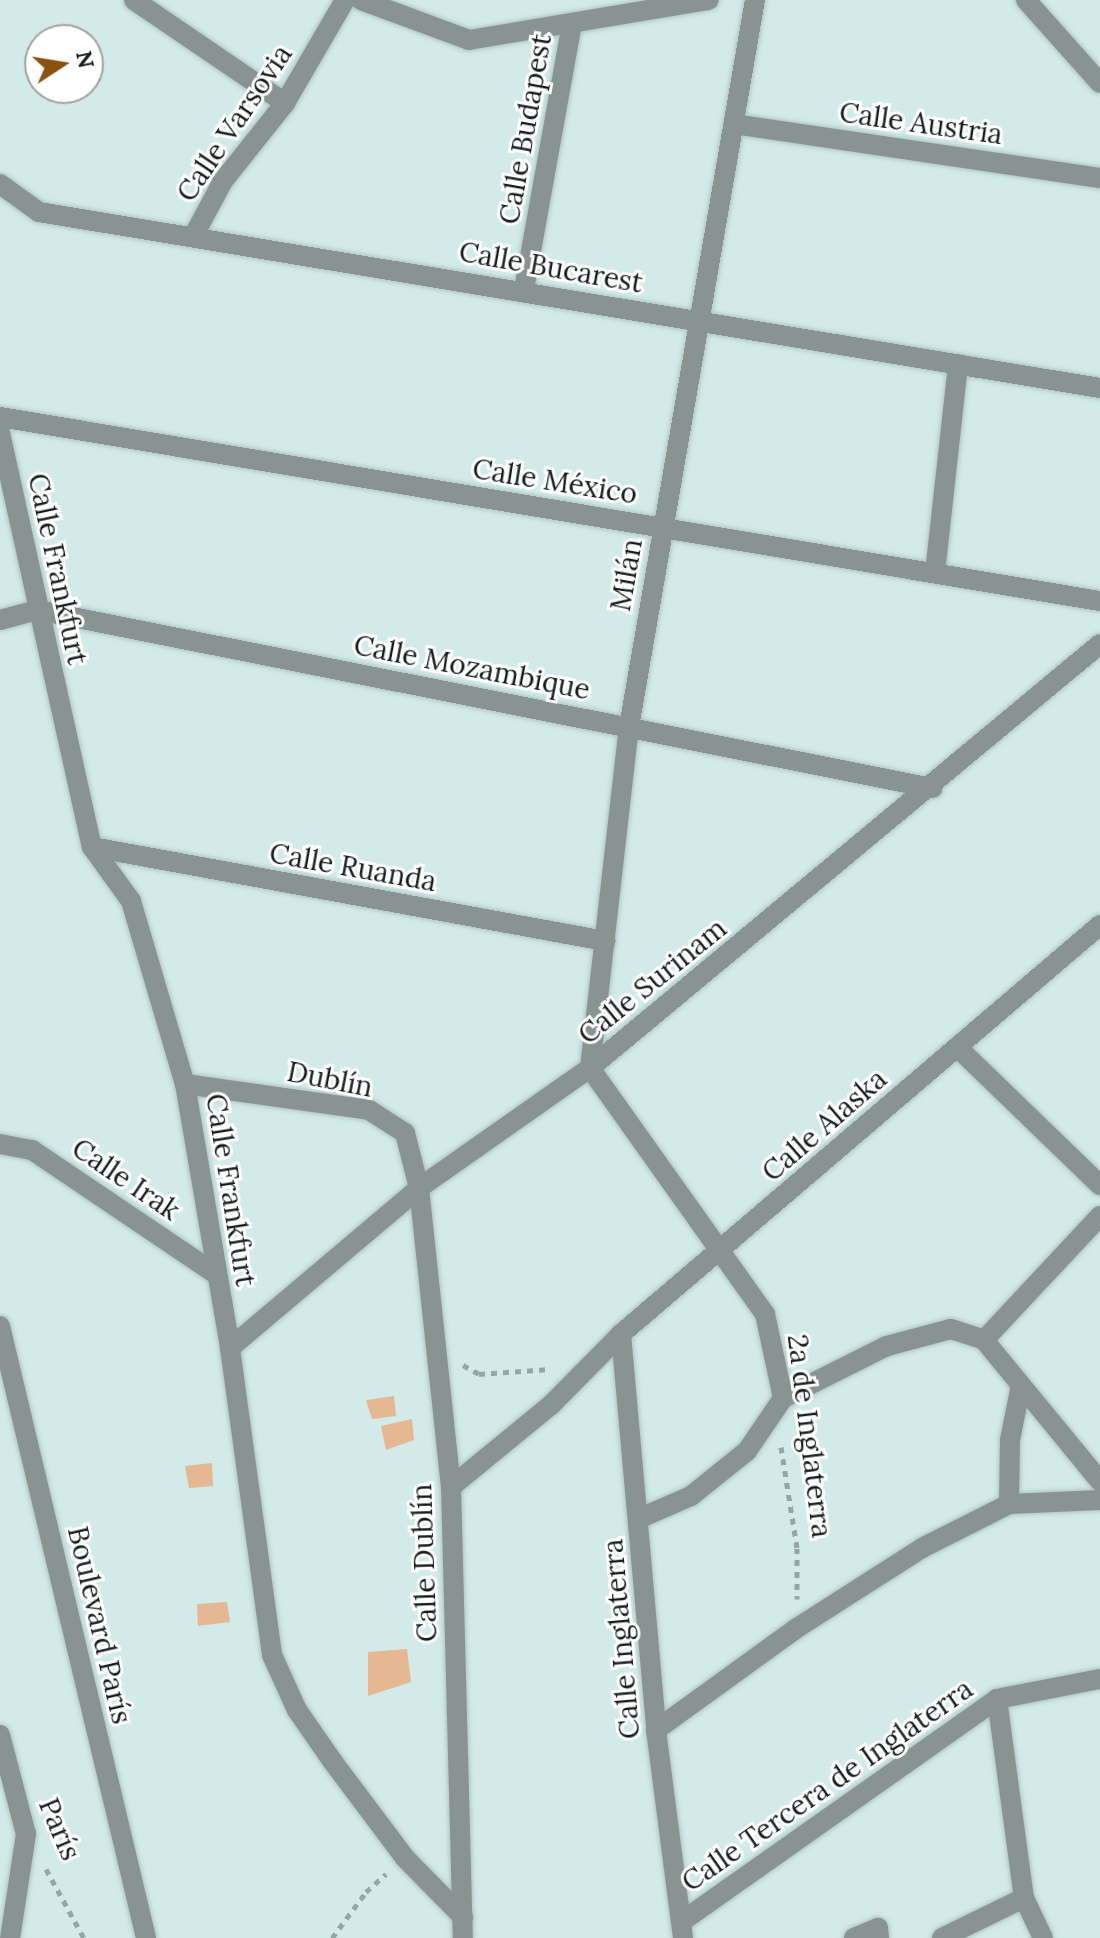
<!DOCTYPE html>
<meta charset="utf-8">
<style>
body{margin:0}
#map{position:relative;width:1100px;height:1938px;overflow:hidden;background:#d2ebe8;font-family:Lora,serif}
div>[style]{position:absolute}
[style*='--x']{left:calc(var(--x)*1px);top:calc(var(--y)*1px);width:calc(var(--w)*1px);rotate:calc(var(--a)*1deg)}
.building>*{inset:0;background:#e5b792}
.path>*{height:5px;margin-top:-2.5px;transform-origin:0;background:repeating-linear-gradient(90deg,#94a7a5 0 6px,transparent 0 12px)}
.roads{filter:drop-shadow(0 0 2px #b0c6c3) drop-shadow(0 0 2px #b0c6c3)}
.minor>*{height:20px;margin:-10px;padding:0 10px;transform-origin:10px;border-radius:10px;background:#899391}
.tertiary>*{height:20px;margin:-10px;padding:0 10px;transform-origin:10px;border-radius:10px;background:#899391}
span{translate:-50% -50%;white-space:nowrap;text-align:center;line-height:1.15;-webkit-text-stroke:6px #fff;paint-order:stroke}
.street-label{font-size:28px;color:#131c1a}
.north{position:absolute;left:24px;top:24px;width:80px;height:80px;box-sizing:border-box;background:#fff;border:2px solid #a1a4a3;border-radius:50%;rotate:78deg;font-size:22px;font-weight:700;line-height:32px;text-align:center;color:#131c1a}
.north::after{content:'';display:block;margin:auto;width:28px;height:36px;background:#8c500f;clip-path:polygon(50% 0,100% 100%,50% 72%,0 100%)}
</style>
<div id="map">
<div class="building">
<div style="clip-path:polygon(394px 1396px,396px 1416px,372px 1419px,366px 1400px)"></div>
<div style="clip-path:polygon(412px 1419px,414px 1440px,386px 1450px,381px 1426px)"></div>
<div style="clip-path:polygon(212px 1463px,213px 1486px,189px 1488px,185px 1466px)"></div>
<div style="clip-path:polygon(227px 1602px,230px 1622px,198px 1626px,197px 1604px)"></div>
<div style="clip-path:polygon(407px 1649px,411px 1682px,368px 1696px,368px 1652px)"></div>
</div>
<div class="path">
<div style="--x:463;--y:1365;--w:18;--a:29"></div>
<div style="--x:479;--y:1374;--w:71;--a:-4"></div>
<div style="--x:781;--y:1447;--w:102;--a:81"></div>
<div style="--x:797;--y:1548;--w:51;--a:90"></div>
<div style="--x:46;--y:1869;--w:79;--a:61.2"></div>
<div style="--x:332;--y:1938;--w:57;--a:-53.5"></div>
<div style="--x:366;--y:1892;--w:27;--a:-42"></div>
</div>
<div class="roads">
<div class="minor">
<div style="--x:134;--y:0;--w:183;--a:34.3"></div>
<div style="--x:361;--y:0;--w:115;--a:20.3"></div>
<div style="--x:469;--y:40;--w:243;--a:-9.5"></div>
<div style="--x:1026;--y:0;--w:111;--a:48.3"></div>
<div style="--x:734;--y:124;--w:370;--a:8.4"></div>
<div style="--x:0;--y:184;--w:48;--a:35.7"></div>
<div style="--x:39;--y:212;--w:1075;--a:9.42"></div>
<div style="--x:194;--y:235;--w:61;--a:-61.8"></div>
<div style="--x:223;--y:181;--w:100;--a:-51.5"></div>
<div style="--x:285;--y:103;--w:119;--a:-59.8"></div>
<div style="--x:524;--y:290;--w:270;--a:-79.8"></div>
<div style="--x:0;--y:433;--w:424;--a:77.5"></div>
<div style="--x:92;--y:847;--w:67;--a:54.2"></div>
<div style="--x:131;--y:901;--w:191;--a:73.6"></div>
<div style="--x:185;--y:1084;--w:268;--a:80.3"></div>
<div style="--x:230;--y:1348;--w:310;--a:82.2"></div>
<div style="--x:272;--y:1655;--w:60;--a:65.6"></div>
<div style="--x:297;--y:1710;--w:63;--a:55.3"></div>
<div style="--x:333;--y:1762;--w:120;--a:53.1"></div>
<div style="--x:405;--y:1858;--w:83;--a:45.5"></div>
<div style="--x:935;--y:573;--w:210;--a:-83.7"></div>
<div style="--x:0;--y:620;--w:38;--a:-15"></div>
<div style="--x:37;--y:610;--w:913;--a:11.25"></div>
<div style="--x:92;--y:847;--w:522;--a:10.38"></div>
<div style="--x:957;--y:1047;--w:199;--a:44"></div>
<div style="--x:590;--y:1068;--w:343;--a:-83.5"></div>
<div style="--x:629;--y:727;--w:738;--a:-80.17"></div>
<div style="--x:590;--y:1068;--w:302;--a:54.6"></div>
<div style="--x:765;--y:1314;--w:86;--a:77.9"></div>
<div style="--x:185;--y:1084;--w:186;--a:8"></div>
<div style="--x:369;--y:1110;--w:43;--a:32.6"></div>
<div style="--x:405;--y:1133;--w:57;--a:75.7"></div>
<div style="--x:419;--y:1188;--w:301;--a:83.9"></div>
<div style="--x:451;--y:1487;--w:451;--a:88.5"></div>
<div style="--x:0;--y:1144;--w:33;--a:11"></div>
<div style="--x:32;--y:1150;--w:222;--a:34"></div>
<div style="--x:621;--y:1334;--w:398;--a:84.9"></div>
<div style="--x:656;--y:1730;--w:210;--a:82.6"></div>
<div style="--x:984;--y:1340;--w:183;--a:50.6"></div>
<div style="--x:984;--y:1340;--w:170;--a:-46.9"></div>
<div style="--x:230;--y:1348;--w:248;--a:-40.2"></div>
<div style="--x:419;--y:1188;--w:209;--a:-35.1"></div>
<div style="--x:590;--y:1068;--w:663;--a:-39.74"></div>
<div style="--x:451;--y:1487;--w:129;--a:-39.4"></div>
<div style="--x:551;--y:1405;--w:100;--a:-45.4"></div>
<div style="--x:621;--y:1334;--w:630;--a:-40.49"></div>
<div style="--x:1009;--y:1504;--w:64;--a:-89.1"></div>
<div style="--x:1010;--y:1440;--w:51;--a:-78.7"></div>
<div style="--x:638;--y:1519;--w:58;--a:-23.5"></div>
<div style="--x:691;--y:1496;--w:72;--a:-38.8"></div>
<div style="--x:747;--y:1451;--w:64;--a:-55.8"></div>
<div style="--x:783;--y:1398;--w:116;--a:-26.6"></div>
<div style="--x:887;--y:1346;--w:66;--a:-14.9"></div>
<div style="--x:951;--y:1329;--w:35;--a:18"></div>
<div style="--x:997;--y:1699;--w:201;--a:82.3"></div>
<div style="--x:1024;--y:1898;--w:44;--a:64.6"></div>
<div style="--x:656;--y:1730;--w:174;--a:-35.9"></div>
<div style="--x:797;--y:1628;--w:148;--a:-32.6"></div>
<div style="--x:922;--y:1548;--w:97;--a:-26.8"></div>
<div style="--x:1009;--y:1504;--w:91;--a:-2.5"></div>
<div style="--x:0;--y:1735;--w:102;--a:75.3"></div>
<div style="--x:26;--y:1834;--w:105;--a:98.7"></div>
<div style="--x:681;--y:1922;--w:387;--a:-35.2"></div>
<div style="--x:997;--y:1699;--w:105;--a:-11"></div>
<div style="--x:854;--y:1938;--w:26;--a:-23"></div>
<div style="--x:878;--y:1928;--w:10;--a:84"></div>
<div style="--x:942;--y:1938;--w:91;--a:-26"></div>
</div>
<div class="tertiary">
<div style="--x:0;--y:417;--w:1115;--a:9.5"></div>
<div style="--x:0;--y:1326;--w:629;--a:76.58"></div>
</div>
</div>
<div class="street-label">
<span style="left:234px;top:123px;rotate:-56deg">Calle Varsovia</span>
<span style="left:921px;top:123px;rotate:8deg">Calle Austria</span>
<span style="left:525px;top:129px;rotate:-80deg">Calle Budapest</span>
<span style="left:551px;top:267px;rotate:10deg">Calle Bucarest</span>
<span style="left:555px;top:481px;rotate:9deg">Calle México</span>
<span style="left:58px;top:569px;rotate:78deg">Calle Frankfurt</span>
<span style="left:626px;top:575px;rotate:-80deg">Milán</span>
<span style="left:472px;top:667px;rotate:11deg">Calle Mozambique</span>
<span style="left:353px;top:867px;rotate:10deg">Calle Ruanda</span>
<span style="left:652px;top:981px;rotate:-39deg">Calle Surinam</span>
<span style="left:330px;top:1079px;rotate:11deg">Dublín</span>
<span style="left:824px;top:1125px;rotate:-41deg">Calle Alaska</span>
<span style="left:126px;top:1179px;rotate:34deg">Calle Irak</span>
<span style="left:231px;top:1190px;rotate:81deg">Calle Frankfurt</span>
<span style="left:810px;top:1436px;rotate:83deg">2a de Inglaterra</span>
<span style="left:424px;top:1563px;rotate:-92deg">Calle Dublín</span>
<span style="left:100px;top:1625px;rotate:77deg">Boulevard París</span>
<span style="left:621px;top:1639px;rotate:-95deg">Calle Inglaterra</span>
<span style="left:827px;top:1785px;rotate:-35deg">Calle Tercera de Inglaterra</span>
<span style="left:60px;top:1829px;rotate:67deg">París</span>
</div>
<div class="north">N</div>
</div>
